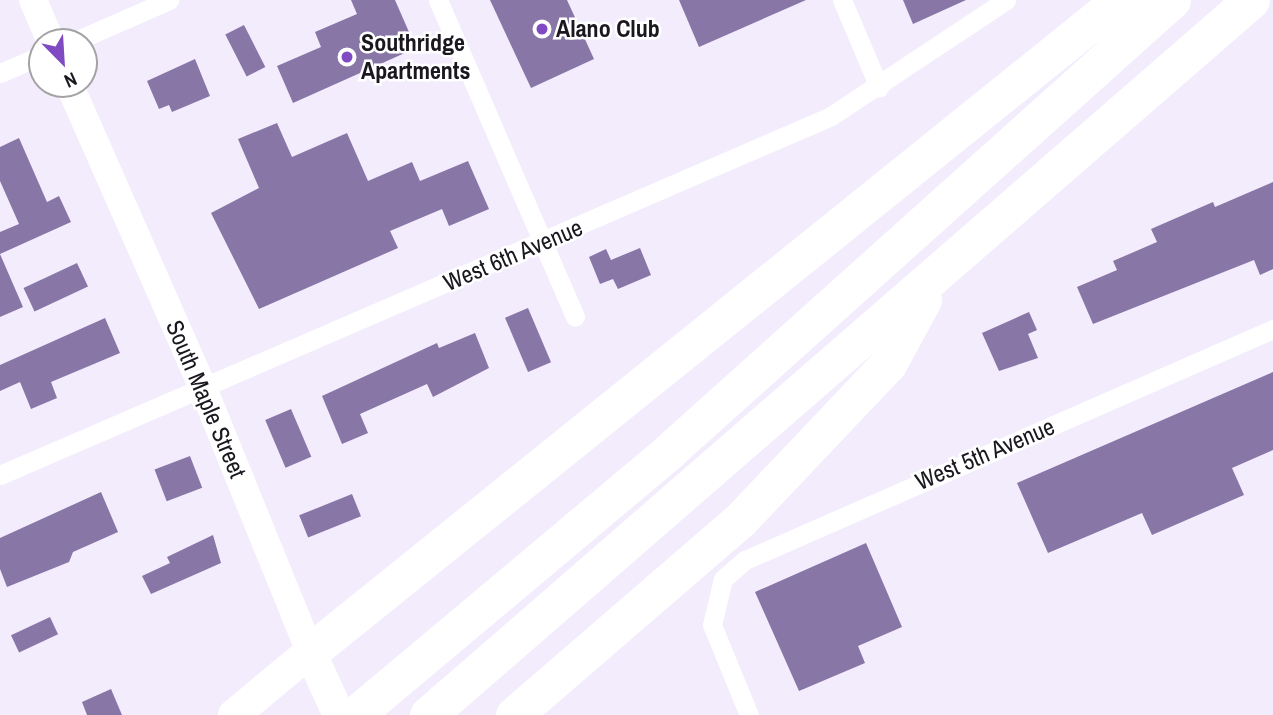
<!DOCTYPE html>
<style>
body{margin:0}
#map{position:relative;width:1273px;height:715px;overflow:hidden;background:#f2ecfd;font-family:"Archivo Narrow",sans-serif}
div>[style]{position:absolute}
[style*='--x']{left:calc(var(--x)*1px);top:calc(var(--y)*1px);width:calc(var(--w)*1px);rotate:calc(var(--a)*1deg)}
.building>*{inset:0;background:#8876a6;transform-origin:0 0}
.minor>*{height:19px;margin:-9.5px;padding:0 9.5px;transform-origin:9.5px;border-radius:9.5px;background:#fff}
.secondary>*{height:28px;margin:-14px;padding:0 14px;transform-origin:14px;border-radius:14px;background:#fff}
.primary>*{height:32px;margin:-16px;padding:0 16px;transform-origin:16px;border-radius:16px;background:#fff}
.motorway>*{height:37px;margin:-18.5px;padding:0 18.5px;transform-origin:18.5px;border-radius:18.5px;background:#fff}
.dots>*{width:19px;height:19px;translate:-50% -50%;box-sizing:border-box;border:4px solid #fff;border-radius:50%}
span{translate:-50% -50%;white-space:nowrap;text-align:center;line-height:1.15;-webkit-text-stroke:5px #fff;paint-order:stroke}
.poi-label{font-size:24px;color:#1a171f;font-weight:700}
.left{translate:0 -50%;text-align:left}
.street-label{font-size:24px;color:#1a171f}
.north{position:absolute;left:28px;top:28px;width:70px;height:70px;box-sizing:border-box;background:#fff;border:2px solid #a3a2a5;border-radius:50%;rotate:156deg;font-size:19px;font-weight:700;line-height:28px;text-align:center;color:#1a171f}
.north::after{content:'';display:block;margin:auto;width:24px;height:32px;background:#804bc2;clip-path:polygon(50% 0,100% 100%,50% 72%,0 100%)}
</style>
<div id="map">
<div class="building">
<div style="clip-path:polygon(351px 0,395px 0,416px 48px,293px 103px,277px 66px,321px 47px,315px 32px,357px 14px)"></div>
<div style="clip-path:polygon(490px 0,567px 0,594px 59px,531px 88px)"></div>
<div style="clip-path:polygon(679px 0,806px 0,699px 47px)"></div>
<div style="clip-path:polygon(903px 0,966px 0,913px 24px)"></div>
<div style="left:244px;top:25px;width:47px;height:21px;rotate:63deg"></div>
<div style="clip-path:polygon(195px 59px,210px 96px,172px 112px,169px 105px,159px 109px,147px 81px)"></div>
<div style="clip-path:polygon(277px 123px,292px 157px,347px 133px,368px 181px,412px 162px,420px 181px,468px 161px,489px 209px,449px 226px,442px 209px,390px 231px,398px 248px,259px 309px,211px 213px,259px 188px,238px 139px)"></div>
<div style="clip-path:polygon(19px 138px,47px 202px,59px 196px,71px 222px,0 254px,23px 307px,0 317px,0 232px,19px 224px,0 181px,0 147px)"></div>
<div style="clip-path:polygon(1273px 182px,1273px 269px,1260px 275px,1254px 260px,1093px 324px,1077px 287px,1117px 270px,1113px 261px,1157px 242px,1151px 229px,1213px 202px,1215px 207px)"></div>
<div style="clip-path:polygon(640px 248px,651px 275px,618px 289px,613px 279px,600px 284px,589px 257px,606px 249px,611px 260px)"></div>
<div style="left:77px;top:263px;width:26px;height:59px;rotate:65deg"></div>
<div style="left:528px;top:308px;width:59px;height:25px;rotate:67deg"></div>
<div style="clip-path:polygon(1029px 312px,1037px 330px,1028px 334px,1038px 358px,999px 371px,982px 333px)"></div>
<div style="clip-path:polygon(105px 318px,120px 353px,51px 382px,57px 398px,31px 409px,20px 382px,0 391px,0 365px)"></div>
<div style="clip-path:polygon(475px 333px,489px 368px,433px 397px,427px 384px,360px 414px,368px 433px,342px 444px,322px 396px,437px 343px,439px 348px)"></div>
<div style="clip-path:polygon(1273px 372px,1273px 450px,1232px 468px,1244px 495px,1152px 535px,1142px 513px,1048px 553px,1017px 483px)"></div>
<div style="left:291px;top:409px;width:52px;height:28px;rotate:67deg"></div>
<div style="left:190px;top:456px;width:34px;height:38px;rotate:69deg"></div>
<div style="clip-path:polygon(101px 492px,118px 532px,73px 552px,69px 562px,7px 587px,0 569px,0 538px)"></div>
<div style="left:352px;top:494px;width:24px;height:57px;rotate:68deg"></div>
<div style="clip-path:polygon(213px 535px,221px 563px,151px 594px,142px 576px,170px 563px,167px 557px)"></div>
<div style="clip-path:polygon(866px 543px,902px 627px,858px 646px,865px 663px,799px 691px,755px 592px)"></div>
<div style="left:50px;top:617px;width:19px;height:43px;rotate:65deg"></div>
<div style="clip-path:polygon(111px 689px,122px 715px,87px 715px,82px 702px)"></div>
</div>
<div class="minor">
<div style="--x:438;--y:0;--w:345;--a:66.6"></div>
<div style="--x:842;--y:0;--w:95;--a:67"></div>
<div style="--x:73;--y:42;--w:105;--a:-23.6"></div>
<div style="--x:0;--y:73;--w:46;--a:-23.2"></div>
<div style="--x:0;--y:475;--w:905;--a:-23.36"></div>
<div style="--x:831;--y:116;--w:210;--a:-33.5"></div>
<div style="--x:749;--y:715;--w:97;--a:-112.3"></div>
<div style="--x:712;--y:625;--w:47;--a:-76.6"></div>
<div style="--x:723;--y:579;--w:29;--a:-41"></div>
<div style="--x:745;--y:560;--w:576;--a:-23.63"></div>
</div>
<div class="secondary">
<div style="--x:33;--y:0;--w:46;--a:66.8"></div>
<div style="--x:69;--y:84;--w:332;--a:66.2"></div>
<div style="--x:203;--y:388;--w:285;--a:67.9"></div>
</div>
<div class="primary">
<div style="--x:234;--y:715;--w:99;--a:-39.7"></div>
<div style="--x:310;--y:652;--w:69;--a:65.3"></div>
</div>
<div class="motorway">
<div style="--x:310;--y:652;--w:1021;--a:-38.84"></div>
<div style="--x:1105;--y:12;--w:24;--a:-30"></div>
<div style="--x:355;--y:715;--w:409;--a:-40"></div>
<div style="--x:668;--y:452;--w:677;--a:-41.89"></div>
<div style="--x:428;--y:715;--w:1090;--a:-40.98"></div>
<div style="--x:514;--y:715;--w:298;--a:-40.8"></div>
<div style="--x:740;--y:520;--w:215;--a:-46.5"></div>
<div style="--x:888;--y:364;--w:73;--a:-61.3"></div>
</div>
<div class="dots">
<div style="left:542px;top:29px;background:#804bc2"></div>
<div style="left:347px;top:57px;background:#804bc2"></div>
</div>
<div class="poi-label">
<span class="left" style="left:556px;top:29px">Alano Club</span>
<span class="left" style="left:361px;top:57px">Southridge<br>Apartments</span>
</div>
<div class="street-label">
<span style="left:513px;top:255px;rotate:-23deg">West 6th Avenue</span>
<span style="left:206px;top:399px;rotate:67deg">South Maple Street</span>
<span style="left:985px;top:454px;rotate:-23deg">West 5th Avenue</span>
</div>
<div class="north">N</div>
</div>
